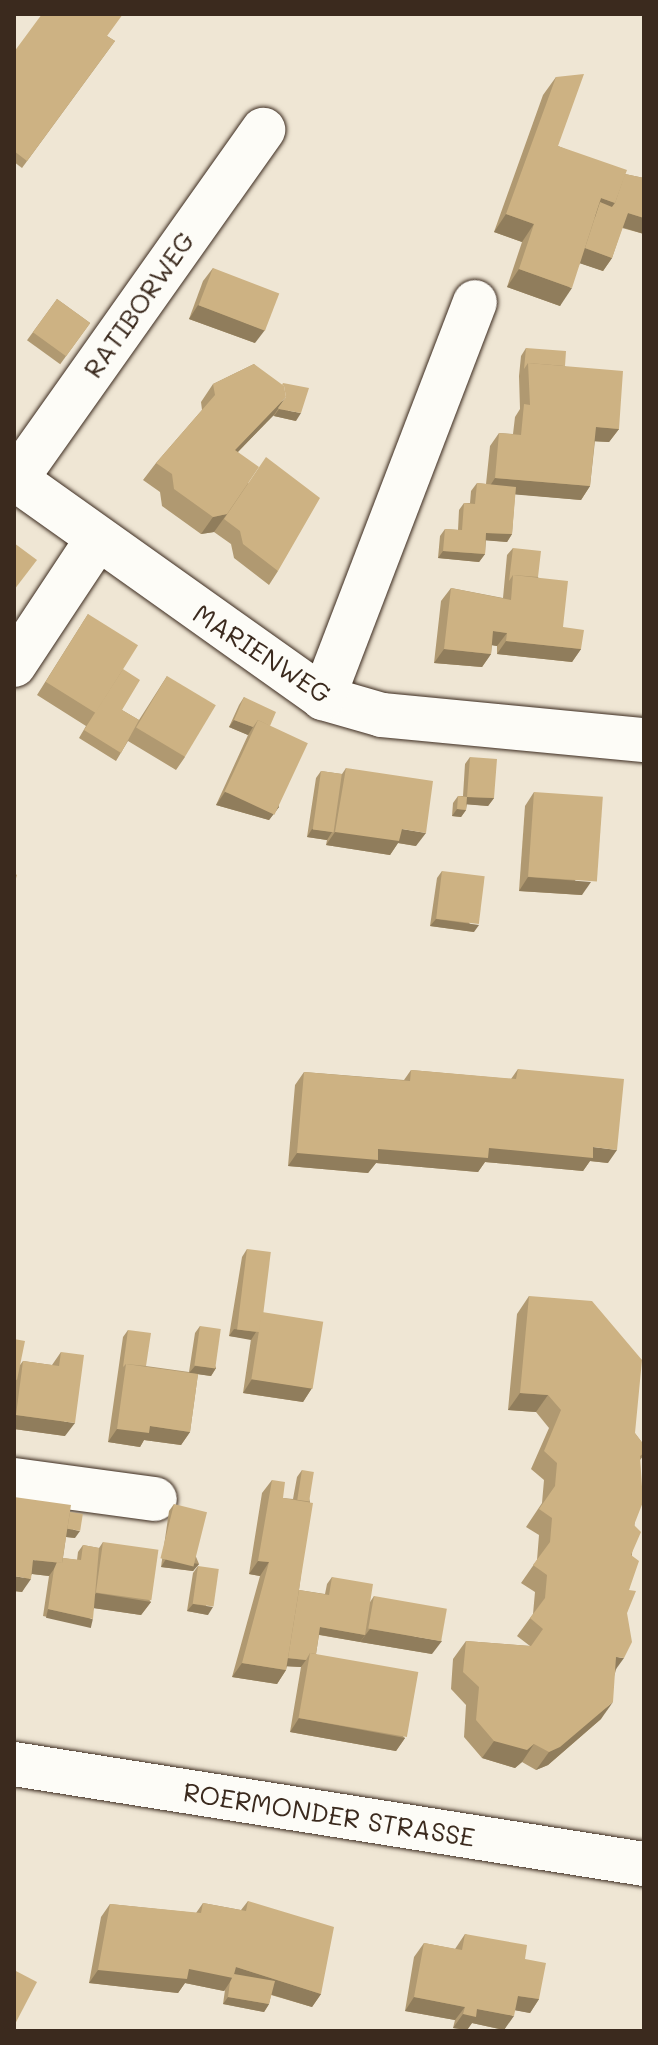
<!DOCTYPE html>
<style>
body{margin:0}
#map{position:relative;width:658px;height:2045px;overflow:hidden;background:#efe6d4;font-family:Mali,sans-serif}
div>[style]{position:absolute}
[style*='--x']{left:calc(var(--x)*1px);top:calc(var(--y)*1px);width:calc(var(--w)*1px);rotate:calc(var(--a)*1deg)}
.roads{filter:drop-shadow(0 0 2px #3b2a1e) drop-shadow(0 0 2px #3b2a1e)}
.minor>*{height:44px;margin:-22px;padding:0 22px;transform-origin:22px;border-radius:22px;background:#fdfcf7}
.secondary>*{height:44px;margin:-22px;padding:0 22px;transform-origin:22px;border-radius:22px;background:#fdfcf7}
.wall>*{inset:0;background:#b09971;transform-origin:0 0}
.shaded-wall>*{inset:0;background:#907d5c;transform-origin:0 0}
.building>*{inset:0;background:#cdb283;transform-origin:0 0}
span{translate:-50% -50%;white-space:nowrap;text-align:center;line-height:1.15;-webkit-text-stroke:6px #fdfcf7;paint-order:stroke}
.street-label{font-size:26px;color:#3b2a1e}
.frame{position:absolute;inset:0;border:16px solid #3b2a1e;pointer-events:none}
</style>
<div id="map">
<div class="roads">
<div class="minor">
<div style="--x:14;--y:478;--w:379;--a:35.4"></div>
<div style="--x:323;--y:698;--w:61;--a:16.1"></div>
<div style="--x:382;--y:715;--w:263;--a:5.5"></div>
<div style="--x:16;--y:479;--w:428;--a:-54.7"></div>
<div style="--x:14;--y:665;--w:149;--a:-56.5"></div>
<div style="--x:323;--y:698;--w:424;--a:-69"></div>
<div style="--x:14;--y:1480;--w:142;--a:7.7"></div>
</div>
<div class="secondary">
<div style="--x:14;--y:1764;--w:638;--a:9.02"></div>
</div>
</div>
<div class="wall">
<div style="clip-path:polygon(107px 36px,115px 41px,22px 168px,14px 162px,14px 52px)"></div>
<div style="clip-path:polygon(556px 77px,558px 146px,625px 174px,644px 178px,644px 234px,622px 228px,612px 258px,603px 271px,580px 263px,560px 306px,507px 287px,522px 242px,494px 232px,543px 95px)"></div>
<div style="clip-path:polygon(213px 268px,255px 343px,189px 319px,203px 281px)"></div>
<div style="left:57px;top:299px;width:41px;height:51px;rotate:36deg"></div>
<div style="clip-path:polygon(526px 348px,565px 366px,619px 429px,609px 442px,595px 441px,590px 486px,581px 500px,515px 494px,512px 534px,507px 542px,486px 540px,485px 554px,479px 562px,438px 558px,440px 536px,445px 529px,458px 530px,459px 510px,464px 503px,470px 503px,471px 491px,477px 483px,486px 484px,490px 446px,499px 433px,513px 434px,515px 417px,520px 409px,519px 376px,521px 356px)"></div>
<div style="clip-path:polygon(254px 364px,296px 421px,274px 416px,273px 415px,238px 452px,278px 571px,269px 585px,234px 558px,231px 544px,214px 532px,201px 534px,162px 506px,160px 492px,143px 480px,156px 463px,202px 410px,201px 402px,213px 384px)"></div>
<div style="clip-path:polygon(513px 548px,538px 577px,563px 627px,581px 649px,572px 662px,497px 654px,497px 646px,492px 645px,491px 654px,482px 667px,434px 663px,441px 601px,451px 588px,503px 598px,507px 555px)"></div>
<div style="clip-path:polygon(88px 614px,123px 670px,122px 710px,139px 720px,167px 676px,185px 757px,176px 770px,128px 741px,116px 761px,79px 738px,86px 726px,37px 695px)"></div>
<div style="clip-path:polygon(244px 697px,270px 726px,279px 807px,269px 820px,216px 805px,248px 735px,229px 727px,239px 705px)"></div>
<div style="clip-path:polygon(470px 757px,494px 798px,488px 806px,467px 804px,466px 810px,461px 817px,452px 816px,453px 803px,458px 796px,463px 796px,465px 764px)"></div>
<div style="clip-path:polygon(346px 768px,416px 846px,398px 843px,390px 855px,326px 845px,327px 840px,307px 837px,316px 778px,321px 771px,342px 774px)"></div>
<div style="clip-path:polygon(534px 792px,582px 895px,519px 891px,525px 806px)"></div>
<div style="clip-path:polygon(442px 871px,474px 932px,430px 926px,437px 878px)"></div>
<div style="clip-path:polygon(518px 1069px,608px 1163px,590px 1161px,583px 1171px,485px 1162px,478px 1172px,376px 1163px,368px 1173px,288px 1166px,295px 1085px,304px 1072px,404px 1080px,411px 1070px,511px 1079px)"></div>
<div style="clip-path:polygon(247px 1249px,259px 1317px,262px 1312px,312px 1388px,303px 1402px,243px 1393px,251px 1339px,229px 1336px,242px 1257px)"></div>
<div style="clip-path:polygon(529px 1296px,644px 1445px,644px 1455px,640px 1460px,627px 1613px,616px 1670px,601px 1719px,548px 1765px,536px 1770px,522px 1762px,515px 1768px,482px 1758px,464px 1737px,466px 1705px,451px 1689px,453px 1659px,466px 1641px,530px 1646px,517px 1636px,533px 1614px,535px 1592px,521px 1583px,537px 1560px,539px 1535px,526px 1527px,542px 1503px,544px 1480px,531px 1469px,549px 1428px,536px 1412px,508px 1410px,517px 1314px)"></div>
<div style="clip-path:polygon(200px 1326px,216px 1368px,211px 1376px,198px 1374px,190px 1432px,181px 1445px,144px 1440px,140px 1447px,108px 1442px,123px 1337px,128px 1330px,146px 1366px,189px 1372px,195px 1333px)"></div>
<div style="clip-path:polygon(14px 1339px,20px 1365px,23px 1361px,52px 1365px,61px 1352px,65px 1436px,14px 1429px)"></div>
<div style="clip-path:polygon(302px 1470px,310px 1502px,299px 1590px,325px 1594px,327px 1584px,332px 1577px,370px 1602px,374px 1596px,432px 1654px,319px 1635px,316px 1654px,405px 1738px,396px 1751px,290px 1732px,301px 1667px,287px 1666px,286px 1670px,277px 1684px,232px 1677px,260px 1576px,249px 1574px,262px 1493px,272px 1480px,283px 1498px,293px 1499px,297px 1477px)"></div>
<div style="clip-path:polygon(174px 1504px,199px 1564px,193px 1571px,161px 1567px,169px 1511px)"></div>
<div style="clip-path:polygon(70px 1512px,75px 1538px,66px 1537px,63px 1558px,77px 1560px,78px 1552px,83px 1545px,99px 1548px,103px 1542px,151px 1602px,141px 1615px,94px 1608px,88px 1626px,43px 1616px,49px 1576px,32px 1574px,22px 1592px,14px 1591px)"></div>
<div style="clip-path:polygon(198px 1566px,208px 1615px,187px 1611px,193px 1573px)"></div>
<div style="clip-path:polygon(248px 1901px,321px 1994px,312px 2007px,271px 1995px,269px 2004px,264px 2012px,223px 2004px,225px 1990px,224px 1991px,185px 1983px,178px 1993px,89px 1983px,101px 1917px,110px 1904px,196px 1913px,203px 1903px,241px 1910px)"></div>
<div style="clip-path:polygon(465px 1934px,525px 1959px,539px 1999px,530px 2013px,515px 2010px,504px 2030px,472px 2023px,467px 2030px,453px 2028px,455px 2020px,405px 2011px,414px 1957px,424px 1943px,455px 1949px)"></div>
</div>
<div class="shaded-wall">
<div style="clip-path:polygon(601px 198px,615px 203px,603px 220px,593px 217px)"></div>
<div style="clip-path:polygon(628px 213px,644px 218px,644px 234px,618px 226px)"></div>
<div style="clip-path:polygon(506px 214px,534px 224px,522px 242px,494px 232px)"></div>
<div style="clip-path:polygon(582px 247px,612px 258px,603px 271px,573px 261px)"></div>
<div style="clip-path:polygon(519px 269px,572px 288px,560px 306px,507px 287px)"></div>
<div style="clip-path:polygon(198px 305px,265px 330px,255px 343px,189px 319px)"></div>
<div style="clip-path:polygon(286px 397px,274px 415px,223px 467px,235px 450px)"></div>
<div style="clip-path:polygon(279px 409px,301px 413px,296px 421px,274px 416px)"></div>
<div style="clip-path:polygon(596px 427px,619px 429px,609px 442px,587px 441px)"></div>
<div style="clip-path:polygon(495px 478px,590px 486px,581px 500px,486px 492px)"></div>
<div style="clip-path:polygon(227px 514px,214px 532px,201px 534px,213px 517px)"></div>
<div style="clip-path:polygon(486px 533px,512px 534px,507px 542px,481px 540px)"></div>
<div style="clip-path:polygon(443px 551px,485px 554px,479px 562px,438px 558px)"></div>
<div style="clip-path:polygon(493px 631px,507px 633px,497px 646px,484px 644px)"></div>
<div style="clip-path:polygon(506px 641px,581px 649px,572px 662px,497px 654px)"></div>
<div style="clip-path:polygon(444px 649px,491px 654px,482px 667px,434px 663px)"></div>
<div style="clip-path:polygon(234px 720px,253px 727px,248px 735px,229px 727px)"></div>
<div style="clip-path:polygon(225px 792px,279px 807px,269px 820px,216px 805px)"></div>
<div style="clip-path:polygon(467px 797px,494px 798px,488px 806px,462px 804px)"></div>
<div style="clip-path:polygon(457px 809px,466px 810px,461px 817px,452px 816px)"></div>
<div style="clip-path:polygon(312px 829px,332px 832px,327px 840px,307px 837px)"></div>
<div style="clip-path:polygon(402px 829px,426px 833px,416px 846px,398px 843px,390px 855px,326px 845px,335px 832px)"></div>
<div style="clip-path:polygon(528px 877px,591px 882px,582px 895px,519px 891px)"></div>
<div style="clip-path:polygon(436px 919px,479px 925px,474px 932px,430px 926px)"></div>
<div style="clip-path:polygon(593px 1147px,617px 1150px,608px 1163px,590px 1161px,583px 1171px,485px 1162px,478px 1172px,376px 1163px,368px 1173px,288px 1166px,297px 1153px,378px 1149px)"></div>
<div style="clip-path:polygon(234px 1329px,256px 1332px,251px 1340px,229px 1336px)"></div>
<div style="clip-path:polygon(195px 1366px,216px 1368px,211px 1376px,189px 1373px)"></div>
<div style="clip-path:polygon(252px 1379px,312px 1388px,303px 1402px,243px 1393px)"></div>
<div style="clip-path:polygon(520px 1393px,548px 1395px,536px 1412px,508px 1410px)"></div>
<div style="clip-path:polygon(16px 1415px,75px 1423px,65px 1436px,14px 1429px,14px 1417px)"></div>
<div style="clip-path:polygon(150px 1426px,190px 1432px,181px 1445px,144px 1440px,140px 1447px,108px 1442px,117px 1429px)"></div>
<div style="clip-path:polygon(64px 1528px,80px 1531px,75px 1538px,58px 1536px)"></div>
<div style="clip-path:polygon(166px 1559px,199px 1564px,193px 1571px,161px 1567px)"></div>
<div style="clip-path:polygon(33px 1560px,62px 1563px,54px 1569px,49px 1576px,24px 1573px)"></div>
<div style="clip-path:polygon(258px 1561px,269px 1562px,260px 1576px,249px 1574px)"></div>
<div style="clip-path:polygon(14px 1576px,31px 1579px,22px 1592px,14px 1591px)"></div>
<div style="clip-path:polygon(96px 1593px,151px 1602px,141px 1615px,86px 1607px)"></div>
<div style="clip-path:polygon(193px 1604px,213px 1607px,208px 1615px,187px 1611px)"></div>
<div style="left:48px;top:1609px;width:46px;height:9px;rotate:13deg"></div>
<div style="clip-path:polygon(320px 1627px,365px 1635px,360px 1642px,315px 1634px)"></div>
<div style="clip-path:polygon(370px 1629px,442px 1641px,432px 1654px,360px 1642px)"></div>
<div style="clip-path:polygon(616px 1657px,624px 1658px,611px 1676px)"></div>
<div style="clip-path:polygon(285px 1658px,306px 1660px,301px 1667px,280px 1666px)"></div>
<div style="clip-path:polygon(242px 1663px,286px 1670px,277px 1684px,232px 1677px)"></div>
<div style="clip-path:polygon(613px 1702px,601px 1719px,548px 1765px,536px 1770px,549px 1752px)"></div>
<div style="clip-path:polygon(299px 1718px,405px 1738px,396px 1751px,290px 1732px)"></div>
<div style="clip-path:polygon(494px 1741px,534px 1744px,522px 1762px,515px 1768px,482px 1758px)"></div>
<div style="clip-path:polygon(236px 1967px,321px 1994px,312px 2007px,230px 1982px,224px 1991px,185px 1983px,178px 1993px,89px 1983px,98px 1970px)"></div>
<div style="clip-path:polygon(518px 1996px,539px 1999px,530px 2013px,508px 2009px)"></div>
<div style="clip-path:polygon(228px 1997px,269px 2004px,264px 2012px,223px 2004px)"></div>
<div style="clip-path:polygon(414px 1997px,465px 2007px,455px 2020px,405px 2011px)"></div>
<div style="clip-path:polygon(477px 2009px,514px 2016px,504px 2030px,472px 2023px,467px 2030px,453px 2028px,463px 2014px)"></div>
</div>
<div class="building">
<div style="clip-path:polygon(42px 14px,123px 14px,107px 36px,115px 41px,27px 161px,14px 151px,14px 52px)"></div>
<div style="clip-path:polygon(584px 74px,558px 146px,627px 170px,615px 203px,601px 198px,572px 288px,519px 269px,534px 224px,506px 214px,556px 77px)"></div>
<div style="clip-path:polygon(625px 174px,644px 178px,644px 218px,628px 213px,612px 258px,585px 248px,600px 202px,612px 207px,615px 203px)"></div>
<div style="left:213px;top:268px;width:71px;height:40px;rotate:21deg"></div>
<div style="left:57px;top:299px;width:41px;height:41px;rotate:36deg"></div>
<div style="clip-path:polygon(526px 348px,566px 351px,565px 366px,528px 363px,524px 369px)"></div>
<div style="clip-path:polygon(528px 363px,623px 371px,619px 429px,596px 427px,590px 486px,495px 478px,499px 433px,521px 435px,524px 404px,530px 405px)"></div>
<div style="clip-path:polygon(254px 364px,284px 386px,286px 397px,235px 450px,259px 467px,227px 514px,213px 517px,174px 489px,172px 474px,156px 463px,215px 395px,213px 384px)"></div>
<div style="clip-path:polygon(283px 383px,309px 388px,301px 413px,279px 409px,278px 408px,286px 397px,284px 386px,282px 385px)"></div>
<div style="clip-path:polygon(266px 457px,320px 498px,278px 571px,243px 544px,240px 531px,224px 519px)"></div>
<div style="clip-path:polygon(477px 483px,516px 487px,512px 534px,486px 533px,485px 554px,443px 551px,445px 529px,462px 530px,464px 503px,475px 504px)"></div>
<div style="clip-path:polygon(14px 543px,37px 560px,14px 590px)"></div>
<div style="clip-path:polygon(513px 548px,541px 551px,538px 577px,513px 575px,509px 581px)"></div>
<div style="clip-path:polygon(513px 575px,568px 581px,563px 627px,584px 630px,581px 649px,506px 641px,507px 633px,493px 631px,491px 654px,444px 649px,451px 588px,511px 600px)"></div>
<div style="left:88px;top:614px;width:59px;height:80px;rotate:32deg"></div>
<div style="clip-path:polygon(123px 669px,140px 680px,122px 710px,139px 720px,121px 753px,84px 730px)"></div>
<div style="left:167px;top:676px;width:57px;height:60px;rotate:31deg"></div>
<div style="clip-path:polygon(244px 697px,276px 712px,270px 726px,258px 720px,253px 727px,234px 720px)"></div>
<div style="left:258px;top:720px;width:55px;height:79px;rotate:25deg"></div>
<div style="clip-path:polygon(470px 757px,497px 759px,494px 798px,467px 797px,466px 810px,457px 809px,458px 796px,467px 797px)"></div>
<div style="clip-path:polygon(346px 768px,433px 781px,426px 833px,402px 829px,399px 841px,335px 832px)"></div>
<div style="left:321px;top:771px;width:21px;height:59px;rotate:8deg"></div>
<div style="left:534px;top:792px;width:69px;height:85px;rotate:4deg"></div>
<div style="left:442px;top:871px;width:43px;height:48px;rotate:7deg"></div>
<div style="clip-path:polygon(14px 873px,17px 875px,14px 885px)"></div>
<div style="clip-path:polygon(518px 1069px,624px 1079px,617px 1150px,593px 1147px,593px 1158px,489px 1148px,488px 1158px,378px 1149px,378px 1160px,297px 1153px,304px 1072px,410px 1081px,411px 1070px,516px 1079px)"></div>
<div style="left:247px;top:1249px;width:24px;height:81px;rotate:7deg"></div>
<div style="clip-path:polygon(529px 1296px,592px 1301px,642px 1360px,635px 1433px,644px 1445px,644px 1453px,640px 1456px,643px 1502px,634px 1525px,641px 1532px,631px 1555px,639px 1561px,629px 1590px,636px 1591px,627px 1613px,632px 1642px,624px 1658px,616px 1657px,613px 1702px,560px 1747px,549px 1752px,534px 1744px,527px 1750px,494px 1741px,476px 1720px,479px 1687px,463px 1672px,466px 1641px,531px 1646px,543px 1629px,530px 1618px,545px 1598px,547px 1575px,533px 1565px,550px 1542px,552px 1518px,539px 1509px,555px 1486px,557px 1463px,544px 1451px,561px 1410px,548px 1395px,520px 1393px)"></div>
<div style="left:262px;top:1312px;width:62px;height:68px;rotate:9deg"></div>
<div style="left:200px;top:1326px;width:21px;height:40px;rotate:8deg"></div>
<div style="clip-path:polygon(128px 1330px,151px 1333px,146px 1366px,126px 1364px,123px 1367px)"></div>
<div style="clip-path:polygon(14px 1339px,25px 1341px,17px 1380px,14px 1379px)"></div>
<div style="clip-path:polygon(61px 1352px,84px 1355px,75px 1423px,16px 1415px,23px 1361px,59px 1366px)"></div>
<div style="clip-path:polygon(126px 1364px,198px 1374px,190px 1432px,150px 1426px,149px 1433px,117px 1429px)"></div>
<div style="left:302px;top:1470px;width:12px;height:30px;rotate:9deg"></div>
<div style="clip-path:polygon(272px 1480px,285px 1482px,283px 1498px,313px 1503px,286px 1670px,242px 1663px,269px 1562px,258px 1561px)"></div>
<div style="clip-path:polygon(14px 1497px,71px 1505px,62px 1563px,33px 1560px,31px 1579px,14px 1576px)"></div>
<div style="left:174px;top:1504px;width:34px;height:56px;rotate:14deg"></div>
<div style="left:70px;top:1512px;width:13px;height:17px;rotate:9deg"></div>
<div style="left:103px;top:1542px;width:56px;height:51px;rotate:8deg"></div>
<div style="clip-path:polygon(83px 1545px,99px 1548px,93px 1619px,48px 1609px,54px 1569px,57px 1562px,62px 1563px,63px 1558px,81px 1560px)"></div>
<div style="left:198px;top:1566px;width:21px;height:38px;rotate:8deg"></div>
<div style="clip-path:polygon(332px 1577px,373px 1584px,365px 1635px,320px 1627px,316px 1654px,310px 1653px,306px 1660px,288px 1658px,299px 1590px,329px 1595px)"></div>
<div style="left:374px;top:1596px;width:74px;height:33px;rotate:10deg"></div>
<div style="left:310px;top:1653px;width:110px;height:66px;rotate:10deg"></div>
<div style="clip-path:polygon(248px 1901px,334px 1927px,321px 1994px,236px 1967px,233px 1978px,189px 1969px,187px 1979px,98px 1970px,110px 1904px,201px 1913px,203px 1903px,246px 1911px)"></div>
<div style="clip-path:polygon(465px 1934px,527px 1945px,525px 1959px,546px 1963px,539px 1999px,518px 1996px,514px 2016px,477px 2009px,476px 2017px,463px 2014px,465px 2007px,414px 1997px,424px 1943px,462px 1950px)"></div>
<div style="clip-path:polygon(14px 1970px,37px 1982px,14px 2026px)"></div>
<div style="clip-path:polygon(234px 1974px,275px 1981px,269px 2004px,228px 1997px,230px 1982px)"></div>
</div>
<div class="street-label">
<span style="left:139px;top:305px;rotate:-55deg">RATIBORWEG</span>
<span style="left:262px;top:654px;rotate:33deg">MARIENWEG</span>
<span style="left:329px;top:1815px;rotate:9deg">ROERMONDER STRASSE</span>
</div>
<div class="frame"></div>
</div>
